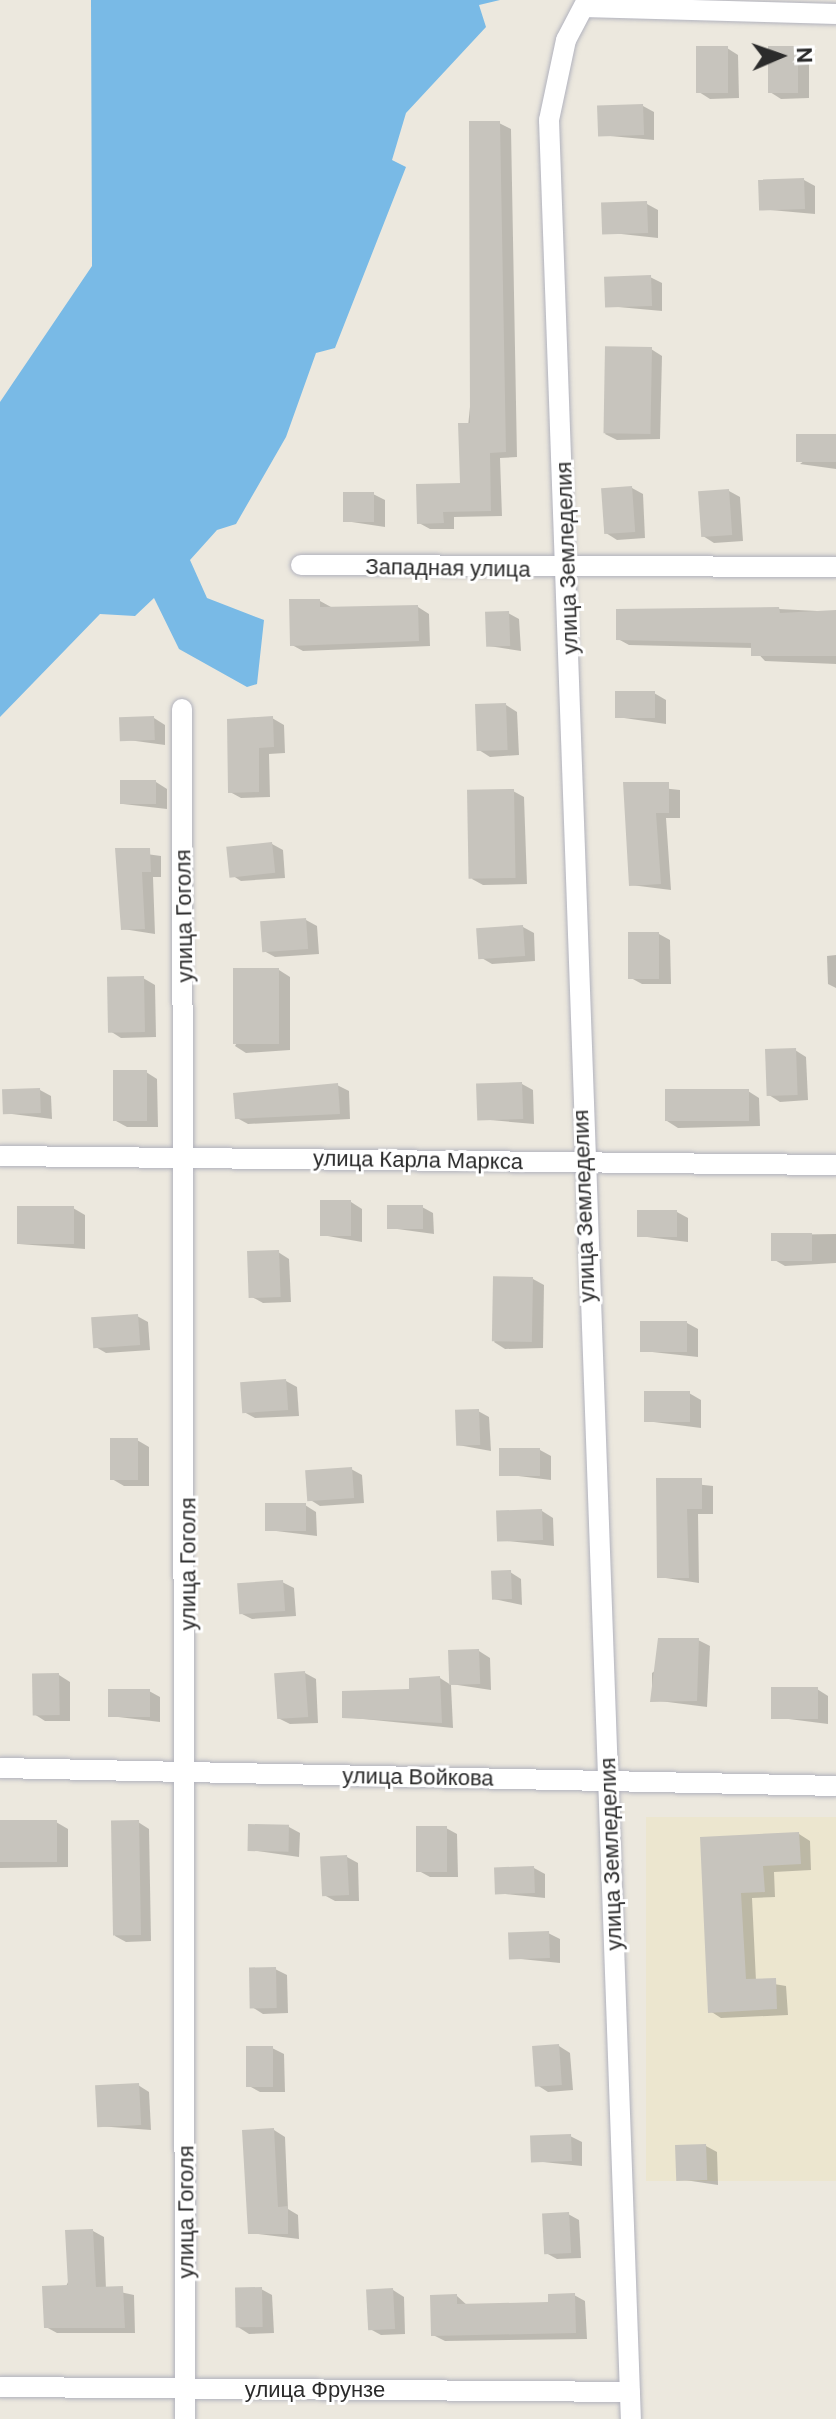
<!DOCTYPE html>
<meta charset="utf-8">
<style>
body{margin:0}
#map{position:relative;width:836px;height:2419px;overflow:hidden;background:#ece8de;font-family:"DM Sans",sans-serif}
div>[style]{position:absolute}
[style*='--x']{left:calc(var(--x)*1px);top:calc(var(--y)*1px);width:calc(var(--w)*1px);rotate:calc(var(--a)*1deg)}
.education>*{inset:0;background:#ece6cf;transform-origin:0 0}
.water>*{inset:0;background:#79bae6}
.shadow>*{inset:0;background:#0003}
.building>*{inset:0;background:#c7c4bd;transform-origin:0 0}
.roads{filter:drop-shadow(0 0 2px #b1b2bd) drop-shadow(0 0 2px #b1b2bd)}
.street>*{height:20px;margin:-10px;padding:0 10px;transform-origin:10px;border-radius:10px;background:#fff}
span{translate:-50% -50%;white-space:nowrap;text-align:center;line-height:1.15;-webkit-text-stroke:6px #fff;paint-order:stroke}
.street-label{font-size:22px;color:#2b2b2b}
.north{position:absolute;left:740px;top:16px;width:80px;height:80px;-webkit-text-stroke:6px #fff;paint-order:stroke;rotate:88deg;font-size:22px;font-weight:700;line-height:32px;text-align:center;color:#2b2b2b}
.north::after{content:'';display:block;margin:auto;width:28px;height:36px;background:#2b2b2b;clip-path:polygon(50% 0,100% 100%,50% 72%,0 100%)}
</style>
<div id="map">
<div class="education">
<div style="left:836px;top:1817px;width:364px;height:190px;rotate:90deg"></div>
</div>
<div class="water">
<div style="clip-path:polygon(91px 0,500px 0,479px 5px,486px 27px,406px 113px,392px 160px,406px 167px,335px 348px,316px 353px,286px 437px,236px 524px,217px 530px,190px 560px,207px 598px,264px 620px,257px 684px,247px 687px,179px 649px,154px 598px,135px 616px,100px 614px,0 717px,0 402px,92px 266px)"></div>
</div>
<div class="shadow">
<div style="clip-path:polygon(727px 48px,738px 55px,739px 98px,710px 99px,699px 92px)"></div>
<div style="clip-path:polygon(798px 48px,809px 55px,809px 98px,781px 99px,770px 92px)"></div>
<div style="clip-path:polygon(643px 106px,654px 112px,654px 140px,599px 135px)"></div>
<div style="clip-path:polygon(499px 123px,511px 129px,517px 457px,500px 458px,502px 516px,454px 517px,454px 529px,430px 529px,419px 523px,462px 485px)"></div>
<div style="clip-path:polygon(804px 180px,815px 186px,815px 214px,760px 209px)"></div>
<div style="clip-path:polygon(647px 204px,658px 210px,658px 238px,603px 232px)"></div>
<div style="clip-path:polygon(650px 277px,662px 283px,662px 311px,607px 306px)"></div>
<div style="clip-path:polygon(651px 349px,662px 356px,660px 439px,617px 440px,605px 434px)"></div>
<div style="clip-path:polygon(836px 436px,836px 469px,800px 464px)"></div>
<div style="clip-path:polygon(632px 488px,643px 494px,645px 538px,617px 540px,606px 533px)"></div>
<div style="clip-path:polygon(729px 491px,740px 497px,743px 541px,714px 543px,703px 536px)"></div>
<div style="clip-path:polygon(373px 494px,385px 500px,385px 527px,345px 521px)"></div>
<div style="clip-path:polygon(320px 601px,331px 607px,418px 607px,429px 614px,430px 646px,303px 651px,292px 645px)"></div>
<div style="clip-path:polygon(779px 609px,836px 612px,836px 664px,765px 661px,753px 648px,629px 645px,618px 639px)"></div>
<div style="clip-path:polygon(508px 613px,519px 619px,521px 651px,489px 646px)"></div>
<div style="clip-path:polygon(654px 693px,666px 700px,666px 724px,617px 717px)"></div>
<div style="clip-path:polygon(506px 705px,517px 712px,519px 755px,490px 757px,479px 750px)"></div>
<div style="clip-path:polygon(154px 718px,165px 725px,165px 745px,121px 739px)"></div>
<div style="clip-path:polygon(272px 718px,284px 725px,285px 753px,269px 754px,270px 797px,241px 798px,230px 792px)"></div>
<div style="clip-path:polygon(156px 782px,167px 789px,167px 809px,123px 804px)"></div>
<div style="clip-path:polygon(625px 784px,680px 790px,680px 818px,666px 818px,671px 890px,631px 885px)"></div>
<div style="clip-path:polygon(513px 791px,524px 797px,527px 884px,483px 885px,472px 879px)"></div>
<div style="clip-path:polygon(272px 844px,283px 850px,285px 878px,241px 881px,230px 874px)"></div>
<div style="clip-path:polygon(117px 850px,161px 856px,161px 877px,153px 877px,155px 934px,123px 929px)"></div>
<div style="clip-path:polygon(306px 920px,317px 926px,319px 954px,275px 957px,264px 951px)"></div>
<div style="clip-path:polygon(523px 927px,534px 933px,535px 961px,492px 964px,480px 957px)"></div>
<div style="clip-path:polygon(659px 934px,670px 940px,671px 984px,642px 984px,631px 978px)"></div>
<div style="clip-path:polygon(836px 955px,836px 988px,828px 984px,827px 956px)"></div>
<div style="clip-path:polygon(279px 970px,290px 977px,290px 1050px,246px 1053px,235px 1046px)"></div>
<div style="clip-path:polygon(143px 978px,155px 985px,156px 1037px,121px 1038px,110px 1031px)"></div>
<div style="clip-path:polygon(795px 1050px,806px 1057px,808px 1100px,780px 1102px,769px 1095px)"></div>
<div style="clip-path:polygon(146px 1072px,157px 1079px,158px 1127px,127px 1127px,116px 1121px)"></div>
<div style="clip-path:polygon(522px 1084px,533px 1090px,534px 1124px,479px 1119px)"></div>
<div style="clip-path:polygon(337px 1085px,349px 1091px,350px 1119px,248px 1124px,237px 1118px)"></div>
<div style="clip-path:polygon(40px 1090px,51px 1096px,52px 1119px,4px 1113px)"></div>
<div style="clip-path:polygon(748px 1091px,759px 1098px,760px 1126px,678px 1128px,667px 1121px)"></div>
<div style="clip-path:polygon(351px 1202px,362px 1209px,362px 1242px,322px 1235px)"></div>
<div style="clip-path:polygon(422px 1207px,433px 1213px,434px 1234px,390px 1228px)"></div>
<div style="clip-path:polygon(73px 1208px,85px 1215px,85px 1249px,19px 1244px)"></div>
<div style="clip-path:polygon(677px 1212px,688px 1218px,688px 1242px,639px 1236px)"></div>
<div style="clip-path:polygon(836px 1234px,836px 1263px,785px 1266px,773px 1259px,773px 1235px)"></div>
<div style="clip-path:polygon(278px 1252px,289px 1259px,291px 1302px,263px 1303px,252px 1297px)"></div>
<div style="clip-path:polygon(533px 1279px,544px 1285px,543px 1348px,505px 1349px,494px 1342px)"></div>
<div style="clip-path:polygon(137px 1316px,148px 1322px,150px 1350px,106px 1353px,94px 1346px)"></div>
<div style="clip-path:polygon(687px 1323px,698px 1329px,698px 1357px,643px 1351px)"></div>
<div style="clip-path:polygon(286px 1381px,297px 1387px,299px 1416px,255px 1418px,244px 1412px)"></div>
<div style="clip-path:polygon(689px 1393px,701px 1400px,701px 1428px,646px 1421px)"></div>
<div style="clip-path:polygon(478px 1411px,489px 1417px,491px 1451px,458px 1445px)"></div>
<div style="clip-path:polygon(137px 1440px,149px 1447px,149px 1486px,124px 1486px,112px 1479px)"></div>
<div style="clip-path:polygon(540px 1450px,551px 1456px,551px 1480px,502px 1474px)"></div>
<div style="clip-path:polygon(351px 1469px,362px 1475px,364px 1503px,320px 1506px,309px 1499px)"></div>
<div style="clip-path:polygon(658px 1480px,713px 1486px,713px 1514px,698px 1514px,699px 1583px,659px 1577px)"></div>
<div style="clip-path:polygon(305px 1505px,316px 1512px,317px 1536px,268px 1530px)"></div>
<div style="clip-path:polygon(542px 1511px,553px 1518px,554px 1546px,499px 1540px)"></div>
<div style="clip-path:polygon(510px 1572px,521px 1579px,522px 1605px,494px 1599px)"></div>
<div style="clip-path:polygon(282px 1582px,294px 1588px,296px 1616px,252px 1619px,240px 1613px)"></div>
<div style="clip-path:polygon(698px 1640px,710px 1646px,707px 1707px,652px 1700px,652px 1673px)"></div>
<div style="clip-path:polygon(479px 1651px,490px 1658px,491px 1690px,451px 1684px)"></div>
<div style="clip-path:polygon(305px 1673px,316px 1679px,318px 1723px,290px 1724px,278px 1718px)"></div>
<div style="clip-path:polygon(59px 1675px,70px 1682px,70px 1721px,45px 1721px,34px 1714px)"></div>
<div style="clip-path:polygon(440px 1678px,451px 1685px,453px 1728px,344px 1717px)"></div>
<div style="clip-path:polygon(817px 1689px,828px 1696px,828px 1724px,773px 1717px)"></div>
<div style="clip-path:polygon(149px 1691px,160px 1697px,160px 1722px,110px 1716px)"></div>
<div style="clip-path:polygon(56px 1822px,68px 1829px,68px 1867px,0 1868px,0 1823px)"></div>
<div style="clip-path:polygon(138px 1822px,149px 1829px,151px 1941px,126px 1942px,115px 1936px)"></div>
<div style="clip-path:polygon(289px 1827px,300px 1833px,299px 1857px,250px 1850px)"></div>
<div style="clip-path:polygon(446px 1828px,457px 1834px,458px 1877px,430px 1877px,419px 1871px)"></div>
<div style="clip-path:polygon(799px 1834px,810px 1841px,811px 1870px,774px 1872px,775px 1897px,752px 1898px,756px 1981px,786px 1986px,788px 2015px,721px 2018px,710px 2011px,702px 1839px)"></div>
<div style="clip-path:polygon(347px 1857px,358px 1863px,359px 1901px,335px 1901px,324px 1895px)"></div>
<div style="clip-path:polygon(534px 1868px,545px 1874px,545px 1898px,496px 1893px)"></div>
<div style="clip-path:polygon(548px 1933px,560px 1939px,560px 1963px,511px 1958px)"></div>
<div style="clip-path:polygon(275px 1969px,287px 1975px,288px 2013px,263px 2014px,252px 2007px)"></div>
<div style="clip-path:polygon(559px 2046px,570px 2053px,573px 2090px,548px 2092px,537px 2085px)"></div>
<div style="clip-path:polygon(272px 2048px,284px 2054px,285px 2092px,260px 2092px,249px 2086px)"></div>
<div style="clip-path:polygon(138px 2085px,149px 2092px,151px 2130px,98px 2126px)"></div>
<div style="clip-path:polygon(274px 2130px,285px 2137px,288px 2209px,298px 2215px,299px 2239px,250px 2233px)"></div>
<div style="clip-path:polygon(570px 2136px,582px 2142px,582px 2166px,533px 2161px)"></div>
<div style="clip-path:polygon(706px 2146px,717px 2152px,718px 2185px,678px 2179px)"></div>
<div style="clip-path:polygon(568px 2214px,579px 2220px,581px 2258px,557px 2259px,546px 2253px)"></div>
<div style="clip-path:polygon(93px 2231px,104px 2237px,106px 2289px,134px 2295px,135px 2333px,57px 2333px,46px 2327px)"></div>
<div style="clip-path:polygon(261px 2289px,272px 2295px,274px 2333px,249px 2334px,238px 2327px)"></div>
<div style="clip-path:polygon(393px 2290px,404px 2297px,405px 2334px,381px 2335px,370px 2329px)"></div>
<div style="clip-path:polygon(574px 2295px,585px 2301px,587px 2339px,445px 2341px,433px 2335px,457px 2296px,468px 2306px,550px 2304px)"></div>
</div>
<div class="building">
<div style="left:728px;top:46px;width:47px;height:32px;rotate:90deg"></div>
<div style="left:768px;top:46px;width:30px;height:47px"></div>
<div style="left:643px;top:104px;width:31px;height:46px;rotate:88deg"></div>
<div style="clip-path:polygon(469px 121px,500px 121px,506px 452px,490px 453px,491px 511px,443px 512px,444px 523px,417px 524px,416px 484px,460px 483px,458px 423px,470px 423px)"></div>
<div style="left:804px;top:178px;width:31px;height:46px;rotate:88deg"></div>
<div style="left:647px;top:201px;width:32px;height:46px;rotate:88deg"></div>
<div style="left:651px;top:275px;width:31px;height:47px;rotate:88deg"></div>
<div style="left:652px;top:347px;width:87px;height:47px;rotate:91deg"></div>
<div style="left:836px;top:434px;width:28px;height:40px;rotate:90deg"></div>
<div style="left:632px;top:486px;width:46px;height:31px;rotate:86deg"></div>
<div style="left:729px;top:489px;width:46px;height:31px;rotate:86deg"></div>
<div style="left:343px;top:492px;width:31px;height:30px"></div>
<div style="clip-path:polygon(289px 599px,320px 599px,320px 607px,418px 605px,419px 641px,290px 646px)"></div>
<div style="clip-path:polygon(779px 607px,780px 613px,836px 610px,836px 656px,751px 656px,751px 643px,616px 640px,616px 609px)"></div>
<div style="left:509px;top:611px;width:35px;height:24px;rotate:88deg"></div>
<div style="left:615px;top:691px;width:40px;height:27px"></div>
<div style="left:506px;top:703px;width:47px;height:31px;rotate:88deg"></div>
<div style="left:154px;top:716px;width:24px;height:35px;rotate:88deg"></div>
<div style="clip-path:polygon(273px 716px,274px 747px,259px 748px,259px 792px,228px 793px,227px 719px)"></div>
<div style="left:156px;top:780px;width:24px;height:36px;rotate:90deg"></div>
<div style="clip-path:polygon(623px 782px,669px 782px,669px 813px,656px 813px,661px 884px,629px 886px)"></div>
<div style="left:514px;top:789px;width:89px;height:47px;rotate:89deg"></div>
<div style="left:272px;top:842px;width:31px;height:46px;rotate:84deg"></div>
<div style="clip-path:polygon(115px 848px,150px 848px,151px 872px,142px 872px,145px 929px,121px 930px)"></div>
<div style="left:306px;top:918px;width:31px;height:46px;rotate:86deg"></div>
<div style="left:523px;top:925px;width:31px;height:47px;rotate:86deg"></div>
<div style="left:628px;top:932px;width:31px;height:47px"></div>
<div style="left:279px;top:968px;width:76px;height:46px;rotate:90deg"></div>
<div style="left:144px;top:976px;width:56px;height:37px;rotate:89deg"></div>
<div style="left:796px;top:1048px;width:47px;height:31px;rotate:88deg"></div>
<div style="left:147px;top:1070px;width:51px;height:34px;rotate:90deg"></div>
<div style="left:522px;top:1082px;width:37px;height:46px;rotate:88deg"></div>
<div style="clip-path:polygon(338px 1083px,340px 1114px,235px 1119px,233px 1093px)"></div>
<div style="left:40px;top:1088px;width:25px;height:38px;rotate:88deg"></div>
<div style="left:749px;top:1089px;width:32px;height:84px;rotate:90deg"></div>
<div style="left:351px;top:1200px;width:36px;height:31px;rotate:90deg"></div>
<div style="left:387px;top:1205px;width:36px;height:24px"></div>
<div style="left:74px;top:1206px;width:38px;height:57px;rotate:90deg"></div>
<div style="left:637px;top:1210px;width:40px;height:27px"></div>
<div style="left:771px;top:1233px;width:41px;height:28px"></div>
<div style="left:279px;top:1250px;width:47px;height:32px;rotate:88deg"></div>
<div style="left:533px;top:1277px;width:65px;height:40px;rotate:91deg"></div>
<div style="left:138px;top:1314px;width:31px;height:47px;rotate:86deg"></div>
<div style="left:640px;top:1321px;width:47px;height:31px"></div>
<div style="left:286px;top:1379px;width:31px;height:46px;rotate:86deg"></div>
<div style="left:690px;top:1391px;width:31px;height:46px;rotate:90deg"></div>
<div style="left:479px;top:1409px;width:36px;height:24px;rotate:88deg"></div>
<div style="left:138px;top:1438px;width:42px;height:28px;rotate:90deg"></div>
<div style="left:499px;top:1448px;width:41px;height:28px"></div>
<div style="left:352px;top:1467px;width:31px;height:47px;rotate:86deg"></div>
<div style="clip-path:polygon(656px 1478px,702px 1478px,702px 1509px,687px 1509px,689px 1578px,657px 1578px)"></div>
<div style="left:306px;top:1503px;width:28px;height:41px;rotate:90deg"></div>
<div style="left:542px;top:1509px;width:31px;height:46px;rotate:88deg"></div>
<div style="left:511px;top:1570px;width:29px;height:20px;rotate:88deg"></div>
<div style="left:283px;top:1580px;width:31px;height:46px;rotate:86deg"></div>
<div style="clip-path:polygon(658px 1638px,699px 1638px,697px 1701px,650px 1702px)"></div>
<div style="left:479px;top:1649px;width:35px;height:31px;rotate:88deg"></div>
<div style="left:305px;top:1671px;width:46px;height:31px;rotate:86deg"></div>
<div style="left:59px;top:1673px;width:42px;height:27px;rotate:89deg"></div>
<div style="clip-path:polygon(440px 1676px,442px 1723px,342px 1718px,342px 1691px,409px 1689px,409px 1678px)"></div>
<div style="left:771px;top:1687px;width:47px;height:32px"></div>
<div style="left:108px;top:1689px;width:42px;height:28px"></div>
<div style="left:57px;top:1820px;width:42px;height:57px;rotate:90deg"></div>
<div style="left:139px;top:1820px;width:115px;height:28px;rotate:89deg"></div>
<div style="left:248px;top:1824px;width:41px;height:27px;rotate:1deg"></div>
<div style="left:416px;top:1826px;width:31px;height:46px"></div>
<div style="clip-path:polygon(799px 1832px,801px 1864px,763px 1866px,765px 1892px,741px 1893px,746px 1979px,776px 1978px,777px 2009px,708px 2013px,700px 1837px)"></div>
<div style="left:347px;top:1855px;width:40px;height:27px;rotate:87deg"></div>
<div style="left:534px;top:1866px;width:27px;height:40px;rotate:88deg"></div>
<div style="left:549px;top:1931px;width:27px;height:41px;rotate:88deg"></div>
<div style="left:276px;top:1967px;width:41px;height:27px;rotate:89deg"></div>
<div style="left:559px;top:2044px;width:41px;height:27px;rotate:86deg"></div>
<div style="left:246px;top:2046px;width:27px;height:41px"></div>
<div style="left:139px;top:2083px;width:42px;height:44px;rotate:87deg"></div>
<div style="clip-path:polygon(274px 2128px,278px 2207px,288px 2206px,288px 2234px,248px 2234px,242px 2130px)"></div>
<div style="left:571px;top:2134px;width:27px;height:41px;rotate:88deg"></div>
<div style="left:706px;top:2144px;width:36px;height:31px;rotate:88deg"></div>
<div style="left:569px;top:2212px;width:41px;height:27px;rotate:87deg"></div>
<div style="clip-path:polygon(93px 2229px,96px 2287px,123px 2286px,125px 2328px,44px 2328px,42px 2286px,68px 2285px,65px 2230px)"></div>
<div style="left:262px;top:2287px;width:40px;height:27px;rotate:89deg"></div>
<div style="left:393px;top:2288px;width:41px;height:27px;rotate:87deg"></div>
<div style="clip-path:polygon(575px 2293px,576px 2333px,431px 2336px,430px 2295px,457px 2294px,457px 2304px,548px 2302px,548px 2294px)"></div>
</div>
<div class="roads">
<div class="street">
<div style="--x:587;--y:0;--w:45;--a:117.7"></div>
<div style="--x:566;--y:40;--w:82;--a:102"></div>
<div style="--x:549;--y:120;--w:2300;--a:87.96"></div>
<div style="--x:584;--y:7;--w:252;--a:1.6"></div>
<div style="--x:301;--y:565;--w:535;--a:0.21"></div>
<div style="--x:182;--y:709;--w:1710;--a:89.9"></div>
<div style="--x:0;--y:1156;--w:836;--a:0.62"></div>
<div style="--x:0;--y:1768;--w:836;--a:1.23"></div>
<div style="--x:0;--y:2387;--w:630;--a:0.45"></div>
</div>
</div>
<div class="street-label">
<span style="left:567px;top:558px;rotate:-92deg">улица Земледелия</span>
<span style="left:448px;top:568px;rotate:1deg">Западная улица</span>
<span style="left:184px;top:916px;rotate:-91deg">улица Гоголя</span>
<span style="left:418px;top:1160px;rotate:1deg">улица Карла Маркса</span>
<span style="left:584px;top:1206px;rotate:-92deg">улица Земледелия</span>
<span style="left:188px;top:1564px;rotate:-90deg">улица Гоголя</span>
<span style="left:418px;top:1777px;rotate:1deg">улица Войкова</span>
<span style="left:611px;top:1854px;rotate:-92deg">улица Земледелия</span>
<span style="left:186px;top:2212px;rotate:-90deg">улица Гоголя</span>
<span style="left:315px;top:2390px">улица Фрунзе</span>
</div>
<div class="north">N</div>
</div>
